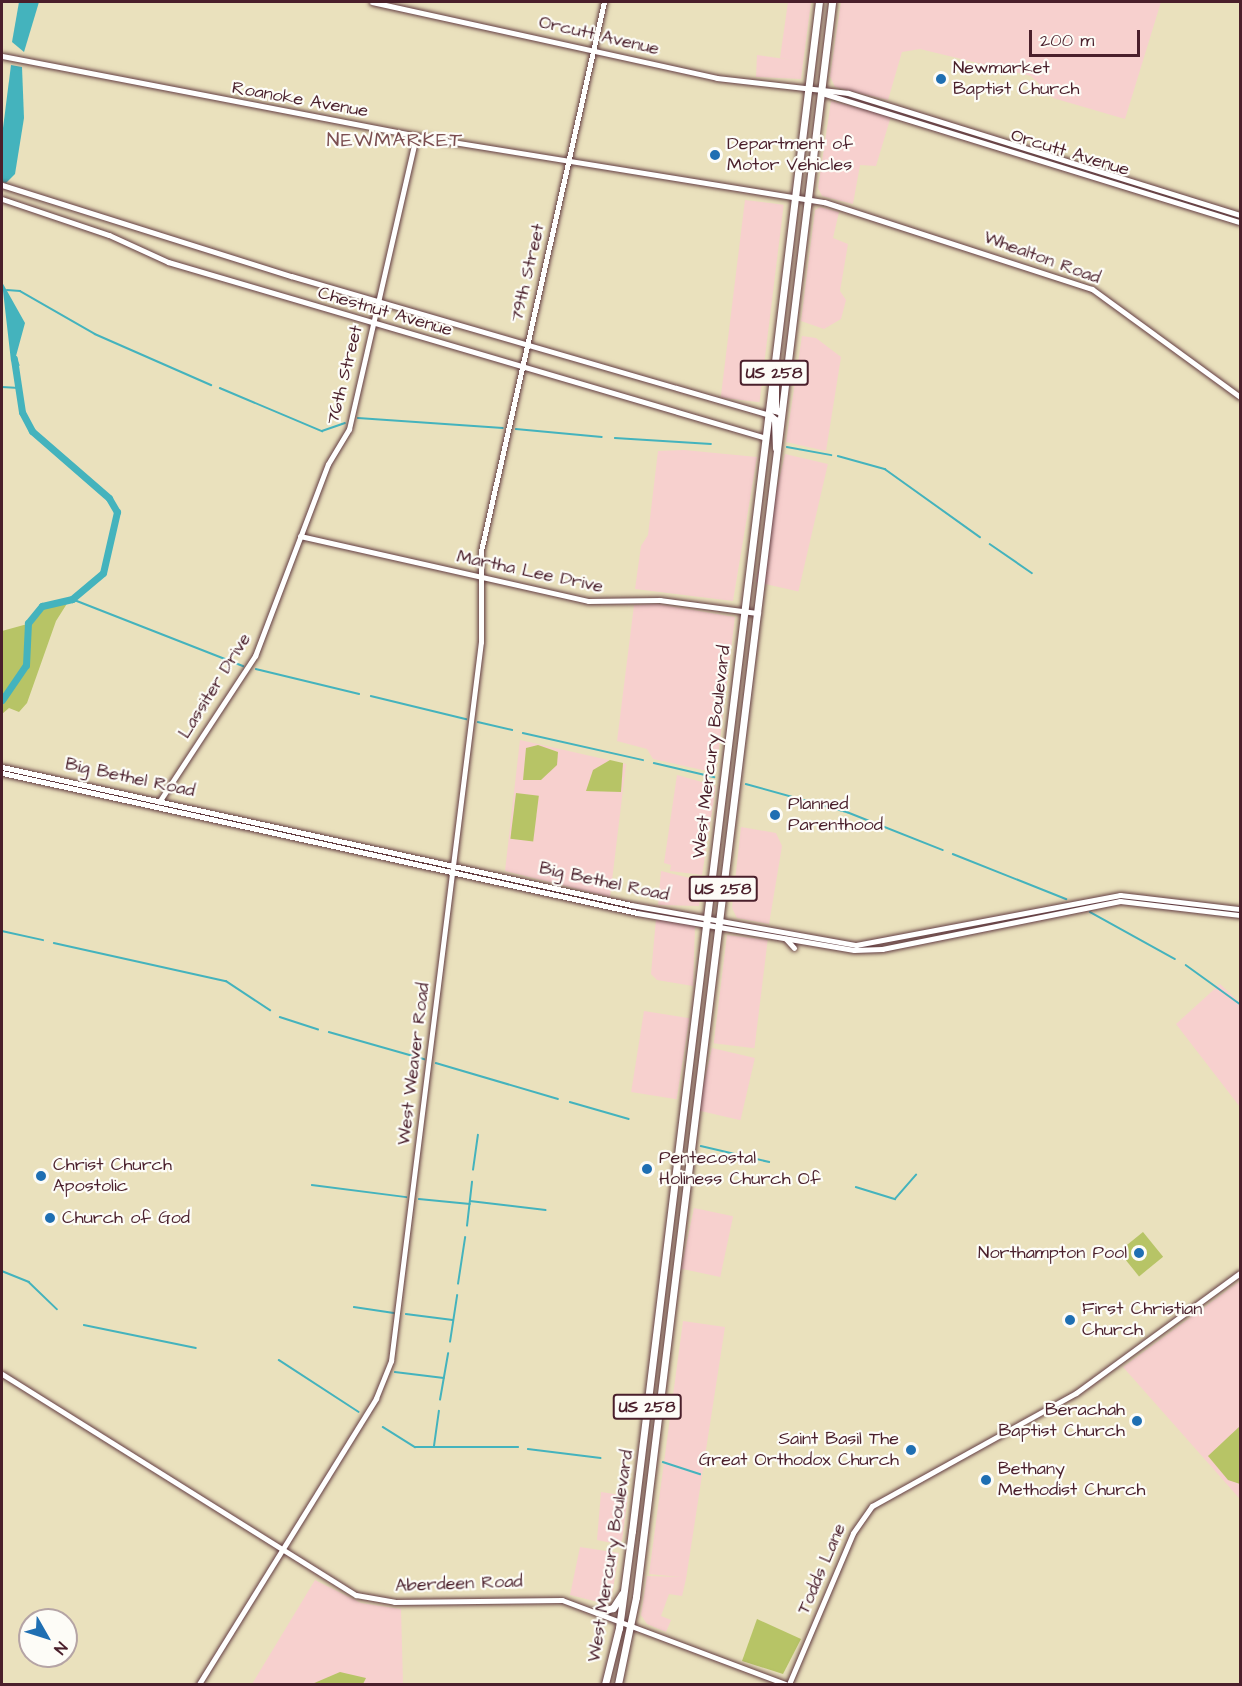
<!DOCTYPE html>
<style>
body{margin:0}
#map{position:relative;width:1242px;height:1686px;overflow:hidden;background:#eae1bd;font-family:"Architects Daughter",sans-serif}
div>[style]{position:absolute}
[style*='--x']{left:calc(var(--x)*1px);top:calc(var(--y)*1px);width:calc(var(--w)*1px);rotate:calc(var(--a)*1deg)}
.built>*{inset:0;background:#f7d0ce;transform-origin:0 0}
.green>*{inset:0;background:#b7c466;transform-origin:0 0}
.water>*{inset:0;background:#44b3bd}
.stream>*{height:1.5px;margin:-0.75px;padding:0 0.75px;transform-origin:0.75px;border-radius:0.75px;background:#44b3bd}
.river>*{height:7px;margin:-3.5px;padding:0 3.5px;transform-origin:3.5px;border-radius:3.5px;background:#44b3bd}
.roads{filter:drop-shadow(0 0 2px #623c41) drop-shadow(0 0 2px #623c41)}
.secondary>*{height:5px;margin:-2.5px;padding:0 2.5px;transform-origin:2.5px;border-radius:2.5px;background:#fff}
.highway>*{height:7px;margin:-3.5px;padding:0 3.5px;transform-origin:3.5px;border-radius:3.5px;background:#fff}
.dots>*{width:16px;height:16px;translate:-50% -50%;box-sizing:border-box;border:3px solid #fdfcf7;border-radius:50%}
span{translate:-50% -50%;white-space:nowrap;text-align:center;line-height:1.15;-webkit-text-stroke:4.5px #fdfcf7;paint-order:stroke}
.shield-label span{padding:2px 4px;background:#fdfcf7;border:2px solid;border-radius:4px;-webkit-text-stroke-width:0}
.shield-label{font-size:16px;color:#4a1f2b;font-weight:700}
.street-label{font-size:18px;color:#4a1f2b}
.poi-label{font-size:18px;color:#4a1f2b}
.left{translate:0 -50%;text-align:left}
.right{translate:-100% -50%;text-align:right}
.neighbourhood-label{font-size:20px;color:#7b4e50;letter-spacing:1.5px}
.frame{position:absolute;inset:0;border:3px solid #4a1f2b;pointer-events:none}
.north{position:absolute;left:18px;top:1608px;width:60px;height:60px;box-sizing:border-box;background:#fdfcf7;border:2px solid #b5a4a5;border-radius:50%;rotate:129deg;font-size:16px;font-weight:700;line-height:24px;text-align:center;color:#4a1f2b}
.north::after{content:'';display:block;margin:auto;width:21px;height:27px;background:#1f6fb2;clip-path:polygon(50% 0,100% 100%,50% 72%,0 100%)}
.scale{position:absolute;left:1029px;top:30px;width:111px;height:27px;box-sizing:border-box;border:3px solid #4a1f2b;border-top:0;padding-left:8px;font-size:18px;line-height:21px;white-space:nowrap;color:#4a1f2b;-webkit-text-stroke:4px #fdfcf7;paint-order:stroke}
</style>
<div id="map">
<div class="built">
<div style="clip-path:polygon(788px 2px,811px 2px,801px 79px,756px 77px,757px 55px,792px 60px,780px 58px)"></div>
<div style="clip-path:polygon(841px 2px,1161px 2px,1125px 119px,1053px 98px,1031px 76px,920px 49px,902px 52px,888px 100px,835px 87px,830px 76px)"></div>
<div style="clip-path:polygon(831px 101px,891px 116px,876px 166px,860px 165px,853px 204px,822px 196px,818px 188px)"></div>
<div style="left:745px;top:200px;width:39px;height:199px;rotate:7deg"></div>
<div style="clip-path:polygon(820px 207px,839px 212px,833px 238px,848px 244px,840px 291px,846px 300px,841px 319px,824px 329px,801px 321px,815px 210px)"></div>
<div style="clip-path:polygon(802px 336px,816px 338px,841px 357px,826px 451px,786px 442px)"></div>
<div style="clip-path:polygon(684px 450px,757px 457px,733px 601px,635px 589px,641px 546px,648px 535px,658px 451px)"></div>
<div style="left:785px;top:454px;width:44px;height:131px;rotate:13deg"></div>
<div style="clip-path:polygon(657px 604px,735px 617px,716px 773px,653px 759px,647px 749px,617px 741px,634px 605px)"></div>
<div style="clip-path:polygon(520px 740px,626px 764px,610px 897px,505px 871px)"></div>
<div style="clip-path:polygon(677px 775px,716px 786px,702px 875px,670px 871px,671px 865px,664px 863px)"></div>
<div style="clip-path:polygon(741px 827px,776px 833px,782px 846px,769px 924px,737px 918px,732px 908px)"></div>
<div style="clip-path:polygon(661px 871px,702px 881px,699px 906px,658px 905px)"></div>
<div style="clip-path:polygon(656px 919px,695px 926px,693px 986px,657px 980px,651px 974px)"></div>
<div style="left:727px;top:935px;width:41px;height:109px;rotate:7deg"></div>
<div style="clip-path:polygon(1220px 984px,1240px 1003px,1240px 1107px,1176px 1024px)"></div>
<div style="left:644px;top:1011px;width:46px;height:82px;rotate:9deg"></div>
<div style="left:712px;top:1048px;width:44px;height:64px;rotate:13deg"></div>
<div style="left:694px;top:1208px;width:40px;height:62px;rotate:12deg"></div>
<div style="clip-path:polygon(1240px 1281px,1240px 1499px,1123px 1367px)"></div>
<div style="clip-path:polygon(683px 1321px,725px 1327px,686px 1579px,682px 1596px,669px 1594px,661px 1616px,671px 1620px,666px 1632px,647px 1624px,641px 1615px,647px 1576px,681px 1577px,649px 1574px)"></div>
<div style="clip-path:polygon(601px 1492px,628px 1496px,622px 1541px,617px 1544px,597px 1540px)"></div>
<div style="clip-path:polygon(580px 1547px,619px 1553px,611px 1601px,606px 1604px,570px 1595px)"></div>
<div style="clip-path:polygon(315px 1580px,361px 1603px,401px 1609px,403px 1684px,252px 1684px)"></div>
</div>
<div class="green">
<div style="clip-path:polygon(68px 602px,56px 621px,27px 703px,19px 712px,9px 708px,2px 714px,2px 631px,31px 623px,44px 608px)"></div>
<div style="clip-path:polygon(538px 745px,558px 752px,557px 765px,541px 780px,523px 780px,526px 748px)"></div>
<div style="clip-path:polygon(610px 760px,623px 763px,621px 792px,586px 791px,593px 770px)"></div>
<div style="left:516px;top:793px;width:23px;height:46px;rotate:7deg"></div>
<div style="left:1143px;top:1232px;width:32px;height:31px;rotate:51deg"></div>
<div style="clip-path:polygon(1240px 1426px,1240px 1484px,1228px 1480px,1208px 1456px)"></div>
<div style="clip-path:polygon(757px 1619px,801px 1639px,783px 1674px,742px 1661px)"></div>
<div style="clip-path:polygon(340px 1672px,366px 1678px,363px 1684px,312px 1684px)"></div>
</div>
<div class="water">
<div style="clip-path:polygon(19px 2px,39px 2px,24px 52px,12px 42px)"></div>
<div style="clip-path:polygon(11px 65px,22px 67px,24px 118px,15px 174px,6px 183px,2px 182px,2px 136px)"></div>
<div style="clip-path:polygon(2px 282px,25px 323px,16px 356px,20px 366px,11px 361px)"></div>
</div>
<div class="stream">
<div style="--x:7;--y:290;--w:13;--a:4"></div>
<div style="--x:20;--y:291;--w:86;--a:29.8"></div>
<div style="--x:95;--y:334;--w:127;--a:23.7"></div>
<div style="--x:2;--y:387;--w:17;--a:3"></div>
<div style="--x:220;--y:388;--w:111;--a:22.9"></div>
<div style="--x:322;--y:431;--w:24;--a:-19"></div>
<div style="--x:358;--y:418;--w:145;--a:3.9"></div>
<div style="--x:516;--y:429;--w:86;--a:5.3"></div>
<div style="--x:615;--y:438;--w:96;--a:3.6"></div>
<div style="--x:787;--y:447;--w:45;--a:10.3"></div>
<div style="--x:838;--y:456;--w:49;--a:15.5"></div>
<div style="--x:885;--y:469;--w:117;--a:35.6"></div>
<div style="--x:990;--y:544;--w:51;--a:34.6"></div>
<div style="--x:72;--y:599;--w:184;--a:21.4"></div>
<div style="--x:256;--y:669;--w:106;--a:13.6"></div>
<div style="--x:371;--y:696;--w:98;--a:13.6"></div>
<div style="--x:478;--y:722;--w:35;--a:13"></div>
<div style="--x:523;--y:733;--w:123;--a:12.7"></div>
<div style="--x:654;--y:763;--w:62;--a:13.1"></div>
<div style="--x:746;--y:784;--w:105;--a:15.5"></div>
<div style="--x:847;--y:812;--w:103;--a:21.6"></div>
<div style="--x:953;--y:854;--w:122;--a:21.7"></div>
<div style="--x:1090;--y:912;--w:97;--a:28.9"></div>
<div style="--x:2;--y:931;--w:42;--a:12.4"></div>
<div style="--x:54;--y:943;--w:176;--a:12.5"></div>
<div style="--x:226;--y:981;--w:53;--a:33.4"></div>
<div style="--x:1186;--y:965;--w:67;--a:35.8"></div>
<div style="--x:280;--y:1017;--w:40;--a:18"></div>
<div style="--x:329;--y:1032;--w:99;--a:15.9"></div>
<div style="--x:436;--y:1063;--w:127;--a:16.4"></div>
<div style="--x:570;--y:1102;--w:61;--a:16.1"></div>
<div style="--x:701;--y:1146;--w:70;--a:13.2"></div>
<div style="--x:473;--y:1170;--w:35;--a:-82"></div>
<div style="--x:312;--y:1185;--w:95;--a:7.3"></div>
<div style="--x:856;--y:1187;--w:41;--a:17.1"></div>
<div style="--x:895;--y:1199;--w:32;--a:-49"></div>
<div style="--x:419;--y:1199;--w:51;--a:5.6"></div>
<div style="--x:470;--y:1201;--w:76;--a:6.8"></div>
<div style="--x:467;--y:1226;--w:44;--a:-83.5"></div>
<div style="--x:2;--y:1271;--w:29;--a:22"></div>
<div style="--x:29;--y:1282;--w:39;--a:44"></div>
<div style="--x:458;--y:1284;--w:47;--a:-81.3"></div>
<div style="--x:354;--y:1307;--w:40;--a:8.5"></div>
<div style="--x:406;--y:1314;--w:47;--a:7.3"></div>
<div style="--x:84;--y:1325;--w:114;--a:11.6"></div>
<div style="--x:450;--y:1342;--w:47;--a:-81.3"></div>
<div style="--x:279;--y:1360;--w:95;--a:33"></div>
<div style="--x:395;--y:1372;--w:49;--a:7"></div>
<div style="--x:440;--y:1400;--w:47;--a:-80.1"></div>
<div style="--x:383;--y:1427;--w:38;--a:32"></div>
<div style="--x:415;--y:1447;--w:103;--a:0"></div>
<div style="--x:434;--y:1446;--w:35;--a:-82"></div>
<div style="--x:528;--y:1449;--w:73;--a:7.1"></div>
<div style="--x:663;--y:1462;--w:39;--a:18"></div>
</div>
<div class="river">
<div style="--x:2;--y:700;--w:42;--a:-55.6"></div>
<div style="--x:26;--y:665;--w:42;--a:-87.3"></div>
<div style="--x:28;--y:623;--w:22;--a:-51"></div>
<div style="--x:42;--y:606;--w:31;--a:-13"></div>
<div style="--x:72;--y:599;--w:40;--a:-40"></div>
<div style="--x:103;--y:573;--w:63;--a:-77.1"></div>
<div style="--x:117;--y:512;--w:16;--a:-120"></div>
<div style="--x:109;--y:498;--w:102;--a:-139"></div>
<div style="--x:32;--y:431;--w:21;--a:-118"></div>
<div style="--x:22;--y:412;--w:54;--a:-98.6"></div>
</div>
<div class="roads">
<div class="secondary">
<div style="--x:372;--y:2;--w:353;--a:12.4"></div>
<div style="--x:717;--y:78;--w:132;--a:6.5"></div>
<div style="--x:848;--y:93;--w:411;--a:17.3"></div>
<div style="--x:2;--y:56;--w:422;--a:10.9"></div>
<div style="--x:416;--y:136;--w:413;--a:9.2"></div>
<div style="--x:824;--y:202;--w:282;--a:18"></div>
<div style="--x:1092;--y:289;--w:183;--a:36.1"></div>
<div style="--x:822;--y:93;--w:437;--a:17.2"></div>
<div style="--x:2;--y:185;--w:303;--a:17.5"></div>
<div style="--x:291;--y:276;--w:498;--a:16.2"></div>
<div style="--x:2;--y:199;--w:113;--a:18.6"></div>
<div style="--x:109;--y:235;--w:65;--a:24.6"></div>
<div style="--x:168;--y:262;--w:623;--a:16.4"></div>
<div style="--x:300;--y:536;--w:295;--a:12.7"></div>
<div style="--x:588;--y:601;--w:72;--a:-0.8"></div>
<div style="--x:660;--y:600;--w:99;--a:7.6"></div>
<div style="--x:2;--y:767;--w:644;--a:12.37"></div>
<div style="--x:631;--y:905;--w:229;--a:10.1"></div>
<div style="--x:856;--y:945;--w:269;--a:-10.7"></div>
<div style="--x:1120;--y:895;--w:121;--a:6.7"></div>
<div style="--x:2;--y:773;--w:650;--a:12.43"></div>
<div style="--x:637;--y:913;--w:220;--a:9.7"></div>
<div style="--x:854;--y:950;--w:28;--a:-2"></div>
<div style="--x:882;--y:949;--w:243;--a:-11.4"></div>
<div style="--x:1120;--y:901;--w:121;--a:6.7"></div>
<div style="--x:159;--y:802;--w:175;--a:-56.7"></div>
<div style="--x:255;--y:656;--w:205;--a:-69.2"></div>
<div style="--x:328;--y:464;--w:41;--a:-59"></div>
<div style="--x:349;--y:429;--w:301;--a:-77.1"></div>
<div style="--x:786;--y:939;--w:12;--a:48"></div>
<div style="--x:2;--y:1374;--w:417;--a:32"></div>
<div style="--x:356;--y:1595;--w:39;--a:10"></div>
<div style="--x:394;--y:1602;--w:168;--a:-0.7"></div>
<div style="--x:562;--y:1600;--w:238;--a:20.6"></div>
<div style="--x:199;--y:1684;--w:336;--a:-58.2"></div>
<div style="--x:376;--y:1398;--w:40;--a:-68"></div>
<div style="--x:391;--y:1361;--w:725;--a:-82.87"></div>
<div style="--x:481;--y:642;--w:91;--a:-90"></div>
<div style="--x:481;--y:551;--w:563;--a:-77.37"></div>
<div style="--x:789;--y:1684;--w:164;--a:-67"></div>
<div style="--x:853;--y:1533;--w:33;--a:-55"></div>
<div style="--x:872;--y:1506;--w:233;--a:-29"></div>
<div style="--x:1076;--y:1393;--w:203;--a:-36.2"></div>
</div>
<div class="highway">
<div style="--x:775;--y:383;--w:27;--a:90"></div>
<div style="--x:775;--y:410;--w:6;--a:18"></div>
<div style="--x:769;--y:415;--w:8;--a:40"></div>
<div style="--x:775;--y:420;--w:28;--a:88"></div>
<div style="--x:597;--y:1612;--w:16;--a:-14"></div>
<div style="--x:613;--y:1608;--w:17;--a:-57"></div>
<div style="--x:605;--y:1684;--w:58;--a:-76"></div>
<div style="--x:619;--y:1628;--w:98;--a:-82.4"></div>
<div style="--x:632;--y:1531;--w:1540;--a:-83.03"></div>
<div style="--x:618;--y:1684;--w:89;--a:-78.3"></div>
<div style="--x:636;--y:1597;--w:1607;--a:-82.99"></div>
</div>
</div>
<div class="dots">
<div style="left:941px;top:79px;background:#1f6fb2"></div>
<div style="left:715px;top:155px;background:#1f6fb2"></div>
<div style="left:775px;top:815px;background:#1f6fb2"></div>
<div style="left:647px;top:1169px;background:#1f6fb2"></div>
<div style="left:41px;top:1176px;background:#1f6fb2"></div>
<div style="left:50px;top:1218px;background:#1f6fb2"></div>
<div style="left:1139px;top:1253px;background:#1f6fb2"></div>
<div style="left:1070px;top:1320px;background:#1f6fb2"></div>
<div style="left:1137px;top:1421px;background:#1f6fb2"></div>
<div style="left:911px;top:1450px;background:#1f6fb2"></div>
<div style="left:986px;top:1480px;background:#1f6fb2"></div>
</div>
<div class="shield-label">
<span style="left:774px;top:373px">US 258</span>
<span style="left:723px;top:889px">US 258</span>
<span style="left:647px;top:1407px">US 258</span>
</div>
<div class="street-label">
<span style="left:599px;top:36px;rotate:13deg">Orcutt Avenue</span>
<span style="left:300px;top:100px;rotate:10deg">Roanoke Avenue</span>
<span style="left:1070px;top:153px;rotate:17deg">Orcutt Avenue</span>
<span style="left:1042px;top:258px;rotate:20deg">Whealton Road</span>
<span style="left:528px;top:273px;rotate:-77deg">79th Street</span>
<span style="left:385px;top:312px;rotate:16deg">Chestnut Avenue</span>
<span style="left:345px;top:375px;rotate:-76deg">76th Street</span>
<span style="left:530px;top:572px;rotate:12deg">Martha Lee Drive</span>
<span style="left:215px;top:686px;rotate:-58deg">Lassiter Drive</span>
<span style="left:712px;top:752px;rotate:-83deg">West Mercury Boulevard</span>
<span style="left:130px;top:778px;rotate:12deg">Big Bethel Road</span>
<span style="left:604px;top:882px;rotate:12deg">Big Bethel Road</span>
<span style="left:414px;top:1064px;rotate:-83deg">West Weaver Road</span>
<span style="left:611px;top:1556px;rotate:-81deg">West Mercury Boulevard</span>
<span style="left:822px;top:1569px;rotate:-67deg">Todds Lane</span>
<span style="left:459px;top:1584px;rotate:-2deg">Aberdeen Road</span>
</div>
<div class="poi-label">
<span class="left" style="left:953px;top:79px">Newmarket<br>Baptist Church</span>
<span class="left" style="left:727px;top:155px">Department of<br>Motor Vehicles</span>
<span class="left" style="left:788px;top:815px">Planned<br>Parenthood</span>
<span class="left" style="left:659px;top:1169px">Pentecostal<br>Holiness Church Of</span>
<span class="left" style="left:53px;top:1176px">Christ Church<br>Apostolic</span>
<span class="left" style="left:62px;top:1218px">Church of God</span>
<span class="right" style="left:1127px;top:1253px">Northampton Pool</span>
<span class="left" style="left:1082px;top:1320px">First Christian<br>Church</span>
<span class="right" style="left:1125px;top:1421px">Berachah<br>Baptist Church</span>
<span class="right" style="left:899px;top:1450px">Saint Basil The<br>Great Orthodox Church</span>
<span class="left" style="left:998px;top:1480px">Bethany<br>Methodist Church</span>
</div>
<div class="neighbourhood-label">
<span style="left:395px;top:140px">NEWMARKET</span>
</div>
<div class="frame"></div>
<div class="north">N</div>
<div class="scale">200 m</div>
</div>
